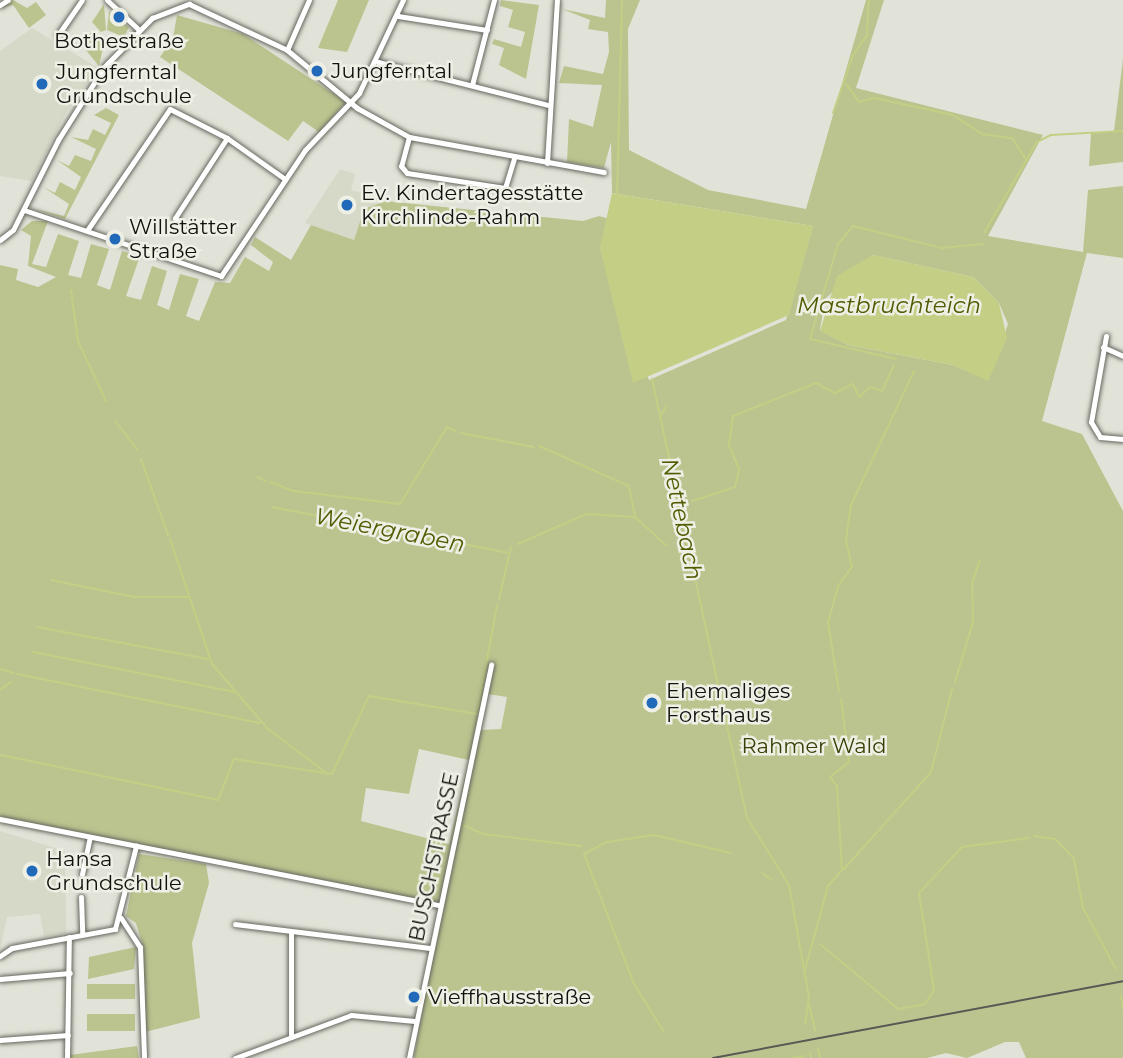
<!DOCTYPE html>
<meta charset="utf-8">
<style>
body{margin:0}
#map{position:relative;width:1123px;height:1058px;overflow:hidden;background:#e1e3d8;font-family:Montserrat,sans-serif}
div>[style]{position:absolute}
[style*='--x']{left:calc(var(--x)*1px);top:calc(var(--y)*1px);width:calc(var(--w)*1px);rotate:calc(var(--a)*1deg)}
.built>*{inset:0;background:#d6d9c7}
.green>*{inset:0;background:#bbc48f;transform-origin:0 0}
.water>*{inset:0;background:#c4cf85}
.stream>*{height:2px;margin:-1px;padding:0 1px;transform-origin:1px;border-radius:1px;background:#c4cf85}
.roads{filter:drop-shadow(0 0 2px #66685f) drop-shadow(0 0 2px #66685f)}
.street>*{height:5px;margin:-2.5px;padding:0 2.5px;transform-origin:2.5px;border-radius:2.5px;background:#fff}
.rail>*{height:2px;margin:-1px;padding:0 1px;transform-origin:1px;border-radius:1px;background:#595954}
.dots>*{width:19px;height:19px;translate:-50% -50%;box-sizing:border-box;border:4px solid #eef0e5;border-radius:50%}
span{translate:-50% -50%;white-space:nowrap;text-align:center;line-height:1.15;-webkit-text-stroke:5px #eef0e5;paint-order:stroke}
.poi-label{font-size:21px;color:#11110e}
.left{translate:0 -50%;text-align:left}
.park-label{font-size:21px;color:#3a3f06}
.street-label{font-size:21px;color:#11110e}
.water-label{font-size:23px;color:#535b02;font-style:italic}
</style>
<div id="map">
<div class="built">
<div style="clip-path:polygon(32px 28px,98px 68px,67px 111px,32px 181px,0 176px,0 51px)"></div>
<div style="clip-path:polygon(340px 169px,355px 174px,351px 190px,384px 200px,364px 209px,354px 240px,305px 223px)"></div>
<div style="clip-path:polygon(0 831px,65px 851px,66px 933px,44px 937px,40px 914px,7px 917px,0 950px)"></div>
</div>
<div class="green">
<div style="clip-path:polygon(13px 0,27px 8px,36px 2px,46px 15px,29px 28px,13px 5px,3px 7px)"></div>
<div style="clip-path:polygon(338px 0,369px 0,347px 52px,318px 48px)"></div>
<div style="clip-path:polygon(501px 0,539px 5px,526px 79px,499px 65px,504px 48px,492px 44px,494px 39px,521px 47px,525px 32px,508px 27px,513px 10px,500px 6px)"></div>
<div style="clip-path:polygon(evenodd,606px 0,640px 0,628px 29px,629px 150px,708px 190px,806px 209px,866px 0,884px 0,856px 88px,1043px 135px,988px 236px,1083px 252px,1088px 190px,1123px 186px,1123px 258px,1087px 253px,1042px 421px,1082px 434px,1123px 511px,1123px 1058px,1026px 1058px,1019px 1042px,1005px 1042px,967px 1058px,946px 1053px,927px 1058px,414px 1058px,440px 904px,0 817px,0 265px,18px 269px,16px 280px,38px 287px,56px 277px,28px 266px,31px 236px,21px 230px,32px 221px,48px 221px,32px 264px,46px 267px,58px 234px,79px 241px,68px 275px,81px 278px,91px 244px,109px 249px,97px 285px,110px 290px,122px 251px,140px 256px,126px 296px,141px 300px,152px 266px,167px 271px,157px 305px,169px 310px,180px 274px,199px 279px,186px 316px,199px 321px,215px 282px,230px 283px,245px 257px,269px 271px,273px 262px,251px 245px,255px 237px,291px 260px,311px 225px,354px 240px,364px 209px,385px 201px,583px 221px,599px 216px,610px 219px,600px 248px,649px 380px,786px 320px,813px 226px,612px 193px,611px 142px,604px 168px,567px 162px,569px 119px,593px 127px,602px 85px,559px 83px,564px 66px,603px 74px,609px 52px,608px 32px,588px 29px,590px 20px,562px 9px,605px 18px,606px 0,873px 255px,973px 277px,999px 303px,1008px 324px,988px 380px,953px 365px,848px 345px,820px 330px,825px 299px,873px 255px,606px 0,488px 694px,507px 697px,501px 729px,480px 730px,488px 694px,606px 0,419px 749px,469px 760px,449px 844px,361px 821px,366px 788px,409px 794px,419px 749px)"></div>
<div style="clip-path:polygon(104px 4px,106px 30px,101px 32px,92px 22px)"></div>
<div style="clip-path:polygon(109px 11px,129px 27px,124px 37px,107px 30px)"></div>
<div style="clip-path:polygon(177px 15px,243px 34px,346px 102px,319px 132px,303px 121px,288px 141px,160px 57px,173px 38px)"></div>
<div style="clip-path:polygon(94px 30px,104px 43px,99px 66px,80px 43px)"></div>
<div style="clip-path:polygon(1123px 59px,1123px 162px,1089px 166px,1091px 133px,1114px 131px)"></div>
<div style="clip-path:polygon(106px 108px,119px 115px,65px 219px,35px 209px,64px 216px,69px 204px,43px 187px,55px 193px,60px 182px,75px 190px,81px 177px,57px 160px,69px 166px,75px 155px,91px 161px,96px 149px,71px 137px,88px 140px,93px 129px,105px 135px,111px 123px,94px 115px)"></div>
<div style="clip-path:polygon(139px 854px,206px 864px,209px 883px,192px 943px,200px 1018px,145px 1032px,142px 943px,136px 923px,126px 916px)"></div>
<div style="clip-path:polygon(136px 947px,134px 969px,88px 979px,89px 957px)"></div>
<div style="left:135px;top:984px;width:15px;height:48px;rotate:90deg"></div>
<div style="left:135px;top:1014px;width:17px;height:48px;rotate:90deg"></div>
<div style="clip-path:polygon(137px 1046px,139px 1058px,70px 1058px,70px 1055px)"></div>
</div>
<div class="water">
<div style="clip-path:polygon(612px 193px,813px 226px,789px 315px,633px 383px,600px 248px)"></div>
<div style="clip-path:polygon(873px 255px,973px 277px,999px 303px,1007px 338px,988px 381px,953px 365px,848px 345px,820px 331px,837px 276px)"></div>
</div>
<div class="stream">
<div style="--x:846;--y:84;--w:22;--a:54"></div>
<div style="--x:859;--y:102;--w:16;--a:-15"></div>
<div style="--x:874;--y:98;--w:81;--a:12.1"></div>
<div style="--x:953;--y:115;--w:35;--a:33"></div>
<div style="--x:982;--y:134;--w:30;--a:8"></div>
<div style="--x:1012;--y:138;--w:27;--a:57"></div>
<div style="--x:833;--y:113;--w:61;--a:-71"></div>
<div style="--x:853;--y:55;--w:24;--a:-55"></div>
<div style="--x:867;--y:35;--w:35;--a:-87"></div>
<div style="--x:617;--y:195;--w:195;--a:-88.5"></div>
<div style="--x:984;--y:233;--w:105;--a:-59.8"></div>
<div style="--x:1037;--y:142;--w:16;--a:-27"></div>
<div style="--x:1051;--y:135;--w:72;--a:-3.2"></div>
<div style="--x:71;--y:290;--w:51;--a:82.2"></div>
<div style="--x:78;--y:341;--w:66;--a:65"></div>
<div style="--x:896;--y:359;--w:88;--a:-166.9"></div>
<div style="--x:810;--y:339;--w:99;--a:-73.6"></div>
<div style="--x:838;--y:244;--w:23;--a:-50"></div>
<div style="--x:853;--y:226;--w:92;--a:13.9"></div>
<div style="--x:942;--y:248;--w:41;--a:-5.6"></div>
<div style="--x:652;--y:379;--w:449;--a:77.8"></div>
<div style="--x:747;--y:818;--w:79;--a:57.9"></div>
<div style="--x:789;--y:885;--w:114;--a:79.9"></div>
<div style="--x:809;--y:997;--w:27;--a:98"></div>
<div style="--x:660;--y:417;--w:13;--a:-61"></div>
<div style="--x:115;--y:421;--w:36;--a:52"></div>
<div style="--x:461;--y:433;--w:74;--a:10.9"></div>
<div style="--x:539;--y:446;--w:98;--a:24"></div>
<div style="--x:629;--y:486;--w:32;--a:79"></div>
<div style="--x:635;--y:517;--w:42;--a:42.1"></div>
<div style="--x:141;--y:459;--w:81;--a:70.4"></div>
<div style="--x:257;--y:477;--w:10;--a:24"></div>
<div style="--x:270;--y:482;--w:26;--a:21"></div>
<div style="--x:294;--y:491;--w:107;--a:7"></div>
<div style="--x:400;--y:504;--w:90;--a:-58.6"></div>
<div style="--x:447;--y:427;--w:9;--a:27"></div>
<div style="--x:692;--y:501;--w:45;--a:-18"></div>
<div style="--x:735;--y:487;--w:18;--a:-77"></div>
<div style="--x:739;--y:469;--w:26;--a:-113"></div>
<div style="--x:729;--y:445;--w:29;--a:-82"></div>
<div style="--x:733;--y:416;--w:89;--a:-21.7"></div>
<div style="--x:816;--y:383;--w:21;--a:28"></div>
<div style="--x:835;--y:393;--w:20;--a:-27"></div>
<div style="--x:853;--y:384;--w:14;--a:65"></div>
<div style="--x:859;--y:397;--w:15;--a:-42"></div>
<div style="--x:870;--y:387;--w:13;--a:18"></div>
<div style="--x:882;--y:391;--w:29;--a:-65"></div>
<div style="--x:272;--y:507;--w:240;--a:11"></div>
<div style="--x:170;--y:539;--w:132;--a:71.4"></div>
<div style="--x:212;--y:664;--w:86;--a:49.3"></div>
<div style="--x:268;--y:729;--w:75;--a:36.9"></div>
<div style="--x:518;--y:544;--w:74;--a:-23.8"></div>
<div style="--x:586;--y:514;--w:49;--a:3.5"></div>
<div style="--x:51;--y:580;--w:85;--a:11.6"></div>
<div style="--x:134;--y:597;--w:54;--a:0"></div>
<div style="--x:499;--y:599;--w:53;--a:-77"></div>
<div style="--x:37;--y:627;--w:174;--a:10.6"></div>
<div style="--x:33;--y:652;--w:206;--a:11.2"></div>
<div style="--x:0;--y:669;--w:14;--a:17"></div>
<div style="--x:17;--y:674;--w:248;--a:11.4"></div>
<div style="--x:955;--y:682;--w:63;--a:-73.3"></div>
<div style="--x:973;--y:622;--w:39;--a:-91"></div>
<div style="--x:972;--y:583;--w:24;--a:-71"></div>
<div style="--x:0;--y:690;--w:14;--a:-36"></div>
<div style="--x:839;--y:691;--w:70;--a:-99.1"></div>
<div style="--x:828;--y:622;--w:37;--a:-74"></div>
<div style="--x:838;--y:586;--w:24;--a:-54"></div>
<div style="--x:852;--y:567;--w:28;--a:-103"></div>
<div style="--x:846;--y:540;--w:35;--a:-82"></div>
<div style="--x:851;--y:505;--w:148;--a:-64.8"></div>
<div style="--x:1;--y:755;--w:222;--a:11.7"></div>
<div style="--x:218;--y:800;--w:44;--a:-68.7"></div>
<div style="--x:234;--y:759;--w:99;--a:8.7"></div>
<div style="--x:332;--y:774;--w:86;--a:-64.6"></div>
<div style="--x:369;--y:696;--w:109;--a:9.5"></div>
<div style="--x:477;--y:714;--w:111;--a:-79.6"></div>
<div style="--x:463;--y:825;--w:22;--a:24"></div>
<div style="--x:483;--y:834;--w:99;--a:7"></div>
<div style="--x:1034;--y:836;--w:21;--a:8"></div>
<div style="--x:1055;--y:839;--w:28;--a:46"></div>
<div style="--x:1074;--y:859;--w:50;--a:79.6"></div>
<div style="--x:1083;--y:908;--w:69;--a:61.6"></div>
<div style="--x:844;--y:869;--w:130;--a:-48.1"></div>
<div style="--x:931;--y:772;--w:86;--a:-75.8"></div>
<div style="--x:762;--y:873;--w:11;--a:34"></div>
<div style="--x:820;--y:944;--w:102;--a:39.8"></div>
<div style="--x:898;--y:1009;--w:27;--a:-10"></div>
<div style="--x:925;--y:1004;--w:17;--a:-57"></div>
<div style="--x:934;--y:990;--w:98;--a:-98.8"></div>
<div style="--x:919;--y:893;--w:63;--a:-46.9"></div>
<div style="--x:962;--y:847;--w:68;--a:-7.7"></div>
<div style="--x:805;--y:970;--w:87;--a:-74.7"></div>
<div style="--x:828;--y:886;--w:21;--a:-49"></div>
<div style="--x:842;--y:870;--w:84;--a:-93.4"></div>
<div style="--x:837;--y:786;--w:11;--a:-128"></div>
<div style="--x:830;--y:777;--w:24;--a:-38"></div>
<div style="--x:849;--y:762;--w:64;--a:-97.1"></div>
<div style="--x:1121;--y:996;--w:13;--a:81"></div>
<div style="--x:809;--y:1004;--w:27;--a:77"></div>
<div style="--x:664;--y:1032;--w:57;--a:-122"></div>
<div style="--x:634;--y:984;--w:139;--a:-111"></div>
<div style="--x:584;--y:854;--w:26;--a:-28"></div>
<div style="--x:607;--y:842;--w:48;--a:-8.5"></div>
<div style="--x:654;--y:835;--w:79;--a:13.2"></div>
<div style="--x:818;--y:1049;--w:9;--a:77"></div>
<div style="--x:810;--y:1053;--w:5;--a:79"></div>
<div style="--x:792;--y:1058;--w:12;--a:-9"></div>
</div>
<div class="roads">
<div class="street">
<div style="--x:107;--y:0;--w:42;--a:43.1"></div>
<div style="--x:0;--y:5;--w:9;--a:-32"></div>
<div style="--x:398;--y:16;--w:90;--a:8.9"></div>
<div style="--x:58;--y:35;--w:42;--a:-55.6"></div>
<div style="--x:287;--y:50;--w:55;--a:-66.3"></div>
<div style="--x:378;--y:62;--w:27;--a:15"></div>
<div style="--x:406;--y:69;--w:146;--a:14.2"></div>
<div style="--x:472;--y:85;--w:88;--a:-75.5"></div>
<div style="--x:409;--y:137;--w:30;--a:105"></div>
<div style="--x:401;--y:166;--w:9;--a:49"></div>
<div style="--x:407;--y:173;--w:99;--a:8.7"></div>
<div style="--x:505;--y:188;--w:31;--a:-73"></div>
<div style="--x:547;--y:163;--w:163;--a:-86.5"></div>
<div style="--x:24;--y:210;--w:208;--a:18.5"></div>
<div style="--x:221;--y:276;--w:151;--a:-56.3"></div>
<div style="--x:305;--y:150;--w:79;--a:-46.5"></div>
<div style="--x:359;--y:93;--w:103;--a:-64.7"></div>
<div style="--x:183;--y:227;--w:12;--a:-132"></div>
<div style="--x:175;--y:218;--w:95;--a:-57"></div>
<div style="--x:88;--y:229;--w:145;--a:-55.7"></div>
<div style="--x:170;--y:109;--w:64;--a:27"></div>
<div style="--x:227;--y:138;--w:71;--a:35.3"></div>
<div style="--x:0;--y:240;--w:16;--a:-38"></div>
<div style="--x:13;--y:230;--w:101;--a:-63.4"></div>
<div style="--x:58;--y:140;--w:86;--a:-57.8"></div>
<div style="--x:104;--y:67;--w:69;--a:-45.6"></div>
<div style="--x:152;--y:18;--w:40;--a:-21"></div>
<div style="--x:189;--y:4;--w:108;--a:25.1"></div>
<div style="--x:287;--y:50;--w:91;--a:39.6"></div>
<div style="--x:357;--y:108;--w:60;--a:29.1"></div>
<div style="--x:409;--y:137;--w:198;--a:10.2"></div>
<div style="--x:1106;--y:336;--w:87;--a:99.9"></div>
<div style="--x:1091;--y:422;--w:17;--a:59"></div>
<div style="--x:1100;--y:437;--w:23;--a:5"></div>
<div style="--x:1103;--y:347;--w:22;--a:24"></div>
<div style="--x:0;--y:819;--w:446;--a:11.1"></div>
<div style="--x:82;--y:874;--w:38;--a:-78"></div>
<div style="--x:81;--y:897;--w:37;--a:88"></div>
<div style="--x:121;--y:918;--w:35;--a:57"></div>
<div style="--x:140;--y:947;--w:111;--a:87.9"></div>
<div style="--x:235;--y:924;--w:196;--a:7"></div>
<div style="--x:291;--y:934;--w:103;--a:90"></div>
<div style="--x:0;--y:956;--w:14;--a:-34"></div>
<div style="--x:12;--y:948;--w:105;--a:-10.5"></div>
<div style="--x:115;--y:929;--w:86;--a:-75.8"></div>
<div style="--x:0;--y:979;--w:70;--a:-4.9"></div>
<div style="--x:0;--y:1040;--w:68;--a:-4.2"></div>
<div style="--x:67;--y:1058;--w:121;--a:-89.1"></div>
<div style="--x:235;--y:1058;--w:124;--a:-20.3"></div>
<div style="--x:351;--y:1015;--w:64;--a:5.4"></div>
<div style="--x:409;--y:1058;--w:402;--a:-78.2"></div>
</div>
</div>
<div class="rail">
<div style="--x:713;--y:1058;--w:417;--a:-10.6"></div>
</div>
<div class="dots">
<div style="left:119px;top:17px;background:#2169b9"></div>
<div style="left:317px;top:71px;background:#2169b9"></div>
<div style="left:42px;top:84px;background:#2169b9"></div>
<div style="left:347px;top:205px;background:#2169b9"></div>
<div style="left:115px;top:239px;background:#2169b9"></div>
<div style="left:652px;top:703px;background:#2169b9"></div>
<div style="left:32px;top:871px;background:#2169b9"></div>
<div style="left:414px;top:997px;background:#2169b9"></div>
</div>
<div class="poi-label">
<span style="left:119px;top:41px">Bothestraße</span>
<span class="left" style="left:331px;top:71px">Jungferntal</span>
<span class="left" style="left:56px;top:84px">Jungferntal<br>Grundschule</span>
<span class="left" style="left:361px;top:205px">Ev. Kindertagesstätte<br>Kirchlinde-Rahm</span>
<span class="left" style="left:129px;top:239px">Willstätter<br>Straße</span>
<span class="left" style="left:666px;top:703px">Ehemaliges<br>Forsthaus</span>
<span class="left" style="left:46px;top:871px">Hansa<br>Grundschule</span>
<span class="left" style="left:428px;top:997px">Vieffhausstraße</span>
</div>
<div class="park-label">
<span style="left:814px;top:746px">Rahmer Wald</span>
</div>
<div class="street-label">
<span style="left:434px;top:857px;rotate:-78deg">BUSCHSTRASSE</span>
</div>
<div class="water-label">
<span style="left:889px;top:305px">Mastbruchteich</span>
<span style="left:682px;top:519px;rotate:78deg">Nettebach</span>
<span style="left:390px;top:530px;rotate:11deg">Weiergraben</span>
</div>
</div>
